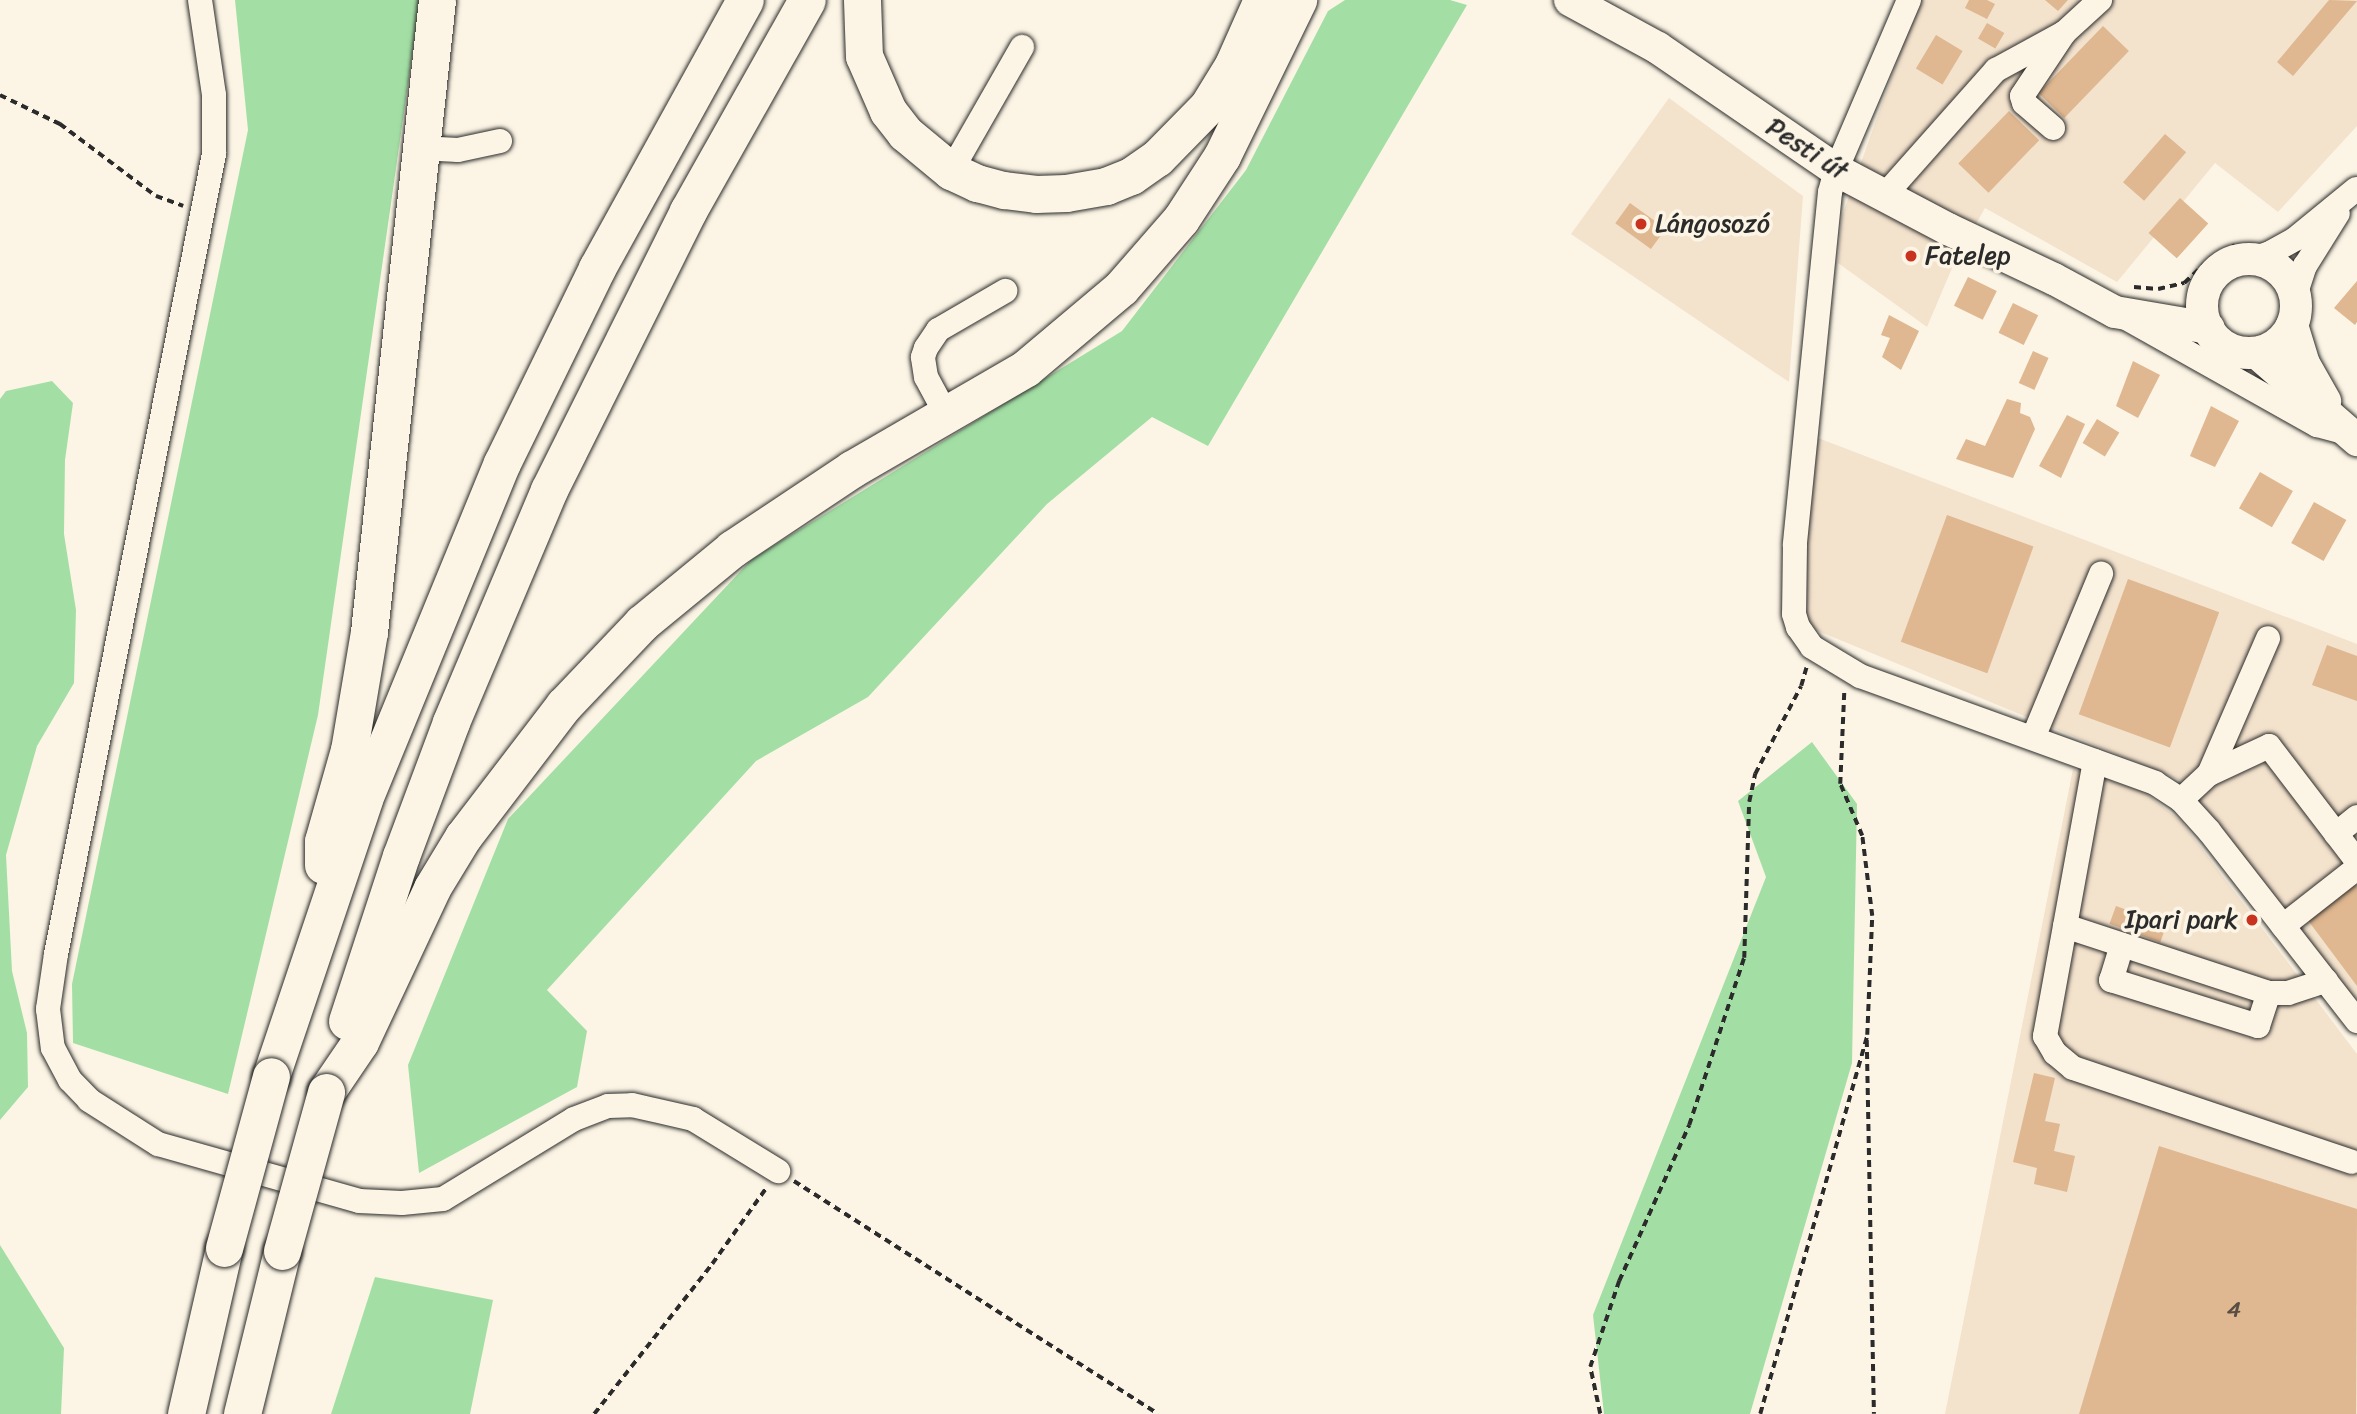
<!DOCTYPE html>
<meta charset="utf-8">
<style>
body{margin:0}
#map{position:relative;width:2357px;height:1414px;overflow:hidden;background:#fcf5e5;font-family:Sriracha,sans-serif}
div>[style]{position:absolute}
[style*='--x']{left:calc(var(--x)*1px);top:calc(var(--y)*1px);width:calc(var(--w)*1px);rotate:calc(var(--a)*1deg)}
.built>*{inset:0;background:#f3e2cc}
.green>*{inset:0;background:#a3dfa5}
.building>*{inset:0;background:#dfb790;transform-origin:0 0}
.path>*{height:3.5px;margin-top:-1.75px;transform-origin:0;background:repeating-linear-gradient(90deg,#2b2b2b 0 7px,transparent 0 12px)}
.roads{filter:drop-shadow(0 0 2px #2b2b2b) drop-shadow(0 0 2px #2b2b2b)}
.minor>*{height:24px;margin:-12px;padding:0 12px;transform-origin:12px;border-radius:12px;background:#fcf5e5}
.major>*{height:32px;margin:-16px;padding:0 16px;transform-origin:16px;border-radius:16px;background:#fcf5e5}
.major>.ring{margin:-16px;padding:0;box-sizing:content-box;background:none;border:32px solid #fcf5e5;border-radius:50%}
.highway>*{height:37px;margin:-18.5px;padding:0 18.5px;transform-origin:18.5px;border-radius:18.5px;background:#fcf5e5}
.bridges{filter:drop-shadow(0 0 2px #2b2b2b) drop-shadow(0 0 2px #2b2b2b)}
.highway-bridge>*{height:37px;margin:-18.5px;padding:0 18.5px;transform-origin:18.5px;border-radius:18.5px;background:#fcf5e5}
.dots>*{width:19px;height:19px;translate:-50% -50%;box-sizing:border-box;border:4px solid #fcf5e5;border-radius:50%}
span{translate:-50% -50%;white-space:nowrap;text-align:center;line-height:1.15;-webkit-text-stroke:7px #fcf5e5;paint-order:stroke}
.number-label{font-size:23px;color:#584e44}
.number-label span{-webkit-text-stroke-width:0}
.street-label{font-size:26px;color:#2b2b2b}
.poi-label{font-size:26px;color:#2b2b2b}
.left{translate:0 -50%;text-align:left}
.right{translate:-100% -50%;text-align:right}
</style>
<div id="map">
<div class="built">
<div style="clip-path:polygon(1919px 0,2357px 0,2357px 126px,2278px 212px,2215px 163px,2117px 282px,1985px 208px,1955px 261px,1927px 327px,1838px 263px,1842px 216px)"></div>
<div style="clip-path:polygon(1669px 98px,1803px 196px,1789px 382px,1571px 234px)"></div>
<div style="clip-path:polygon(1818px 438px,2357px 644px,2357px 1005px,2182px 781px,1789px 619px)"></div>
<div style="clip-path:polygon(2073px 769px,2143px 791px,2181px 821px,2357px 1054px,2357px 1414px,1945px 1414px)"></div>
</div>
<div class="green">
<div style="clip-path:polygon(235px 0,420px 0,318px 715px,228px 1094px,73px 1043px,72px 984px,248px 130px)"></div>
<div style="clip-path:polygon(1345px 0,1450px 0,1467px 5px,1208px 446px,1152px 417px,1047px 504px,868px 697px,756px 761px,547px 990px,587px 1031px,577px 1087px,419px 1173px,408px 1065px,508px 819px,752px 559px,1122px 331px,1246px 170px,1328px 11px)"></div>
<div style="clip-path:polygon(52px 381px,73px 403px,65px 460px,64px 534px,76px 610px,74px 683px,37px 746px,6px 855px,12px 971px,27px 1033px,28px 1087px,0 1120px,0 399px,6px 391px)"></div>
<div style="clip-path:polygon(1812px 742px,1857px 804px,1852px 1063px,1750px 1414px,1604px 1414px,1593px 1315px,1766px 877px,1738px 801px)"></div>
<div style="clip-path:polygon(0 1245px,64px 1348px,61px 1414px,0 1414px)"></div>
<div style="clip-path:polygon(375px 1277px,493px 1300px,470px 1414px,331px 1414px)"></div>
</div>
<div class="building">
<div style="clip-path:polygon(1969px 0,1987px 0,1995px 4px,1987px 19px,1965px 8px)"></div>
<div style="clip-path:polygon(2045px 0,2068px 0,2058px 11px)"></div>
<div style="clip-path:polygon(2329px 0,2357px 1px,2293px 76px,2277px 62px)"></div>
<div style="left:1987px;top:23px;width:20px;height:18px;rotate:30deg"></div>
<div style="left:2103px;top:26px;width:36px;height:93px;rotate:44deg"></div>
<div style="left:1936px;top:35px;width:31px;height:39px;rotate:31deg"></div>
<div style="left:2009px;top:111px;width:42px;height:73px;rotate:44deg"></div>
<div style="left:2165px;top:134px;width:28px;height:64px;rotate:41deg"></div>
<div style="left:2180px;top:198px;width:38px;height:47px;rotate:42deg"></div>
<div style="left:1630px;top:203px;width:44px;height:25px;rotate:36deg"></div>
<div style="left:1968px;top:277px;width:32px;height:32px;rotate:26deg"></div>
<div style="clip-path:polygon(2357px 281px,2357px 322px,2355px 325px,2334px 308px)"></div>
<div style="left:2013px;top:303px;width:28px;height:33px;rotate:26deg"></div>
<div style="clip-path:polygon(1889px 315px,1919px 331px,1901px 370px,1882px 357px,1890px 338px,1881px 335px)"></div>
<div style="left:2033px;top:351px;width:17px;height:35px;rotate:24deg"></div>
<div style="clip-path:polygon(2133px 361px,2160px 375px,2138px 418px,2116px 406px)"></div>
<div style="clip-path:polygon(2007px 399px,2021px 403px,2020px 413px,2030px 417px,2035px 429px,2013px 478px,1956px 459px,1966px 439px,1985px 446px)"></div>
<div style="clip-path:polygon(2211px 406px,2239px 421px,2215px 467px,2190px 456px)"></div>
<div style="clip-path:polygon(2067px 415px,2085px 424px,2061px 478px,2039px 466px)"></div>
<div style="left:2097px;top:419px;width:26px;height:28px;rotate:31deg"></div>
<div style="left:2260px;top:472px;width:38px;height:42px;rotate:30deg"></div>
<div style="left:2314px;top:502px;width:37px;height:47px;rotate:29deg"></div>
<div style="left:1947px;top:515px;width:92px;height:135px;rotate:20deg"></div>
<div style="left:2128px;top:579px;width:97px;height:144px;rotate:20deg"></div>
<div style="clip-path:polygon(2327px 645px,2357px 656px,2357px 701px,2312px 685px)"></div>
<div style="clip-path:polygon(2351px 878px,2357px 887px,2357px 986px,2304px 915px)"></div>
<div style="left:2116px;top:906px;width:54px;height:19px;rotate:20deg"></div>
<div style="clip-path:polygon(2034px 1073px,2055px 1078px,2045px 1121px,2060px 1124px,2054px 1151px,2075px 1156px,2067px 1192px,2034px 1184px,2037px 1168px,2013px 1162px)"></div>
<div style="clip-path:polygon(2159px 1146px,2357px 1209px,2356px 1414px,2079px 1414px)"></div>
</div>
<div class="path">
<div style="--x:0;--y:95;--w:67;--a:25.8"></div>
<div style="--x:60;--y:124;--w:120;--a:36.9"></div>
<div style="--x:156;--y:196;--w:29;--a:20"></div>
<div style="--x:2134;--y:287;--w:24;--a:5"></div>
<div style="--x:2158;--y:289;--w:27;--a:-13"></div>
<div style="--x:2184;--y:283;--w:37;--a:-43"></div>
<div style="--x:2211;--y:258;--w:27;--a:-28"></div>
<div style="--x:1867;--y:1040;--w:374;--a:88.9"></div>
<div style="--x:794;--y:1181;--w:432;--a:32.6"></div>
<div style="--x:594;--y:1414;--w:191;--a:-51.8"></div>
<div style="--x:712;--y:1264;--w:95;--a:-54.5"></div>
<div style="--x:1600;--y:1414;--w:48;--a:-102"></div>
<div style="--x:1590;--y:1367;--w:91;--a:-71.4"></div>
<div style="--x:1619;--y:1281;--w:171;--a:-65.8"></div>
<div style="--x:1689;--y:1125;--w:176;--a:-71.8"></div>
<div style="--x:1744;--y:958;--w:156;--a:-88.2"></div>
<div style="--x:1749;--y:802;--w:29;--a:-78"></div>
<div style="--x:1755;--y:774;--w:99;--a:-62.4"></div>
<div style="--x:1801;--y:686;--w:19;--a:-74"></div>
<div style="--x:1760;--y:1414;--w:394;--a:-74.2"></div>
<div style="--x:1867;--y:1035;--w:119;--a:-87.6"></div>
<div style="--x:1872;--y:916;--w:81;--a:-97.1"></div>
<div style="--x:1862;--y:836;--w:56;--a:-112.9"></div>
<div style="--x:1840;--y:784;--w:91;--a:-87.5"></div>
</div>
<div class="roads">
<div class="minor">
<div style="--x:200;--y:0;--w:96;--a:81.6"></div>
<div style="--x:214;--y:95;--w:59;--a:90"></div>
<div style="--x:214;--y:154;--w:815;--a:101.17"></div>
<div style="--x:56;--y:954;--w:56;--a:98.3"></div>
<div style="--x:48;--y:1009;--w:39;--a:83"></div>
<div style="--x:53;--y:1048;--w:36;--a:62"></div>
<div style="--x:70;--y:1080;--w:28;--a:46"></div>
<div style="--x:89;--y:1100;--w:82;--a:32.5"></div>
<div style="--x:158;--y:1144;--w:209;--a:15.8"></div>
<div style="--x:359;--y:1201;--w:43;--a:2.7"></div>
<div style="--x:402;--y:1203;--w:41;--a:-5.6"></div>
<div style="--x:443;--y:1199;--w:153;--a:-31.4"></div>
<div style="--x:574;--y:1119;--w:36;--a:-21"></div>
<div style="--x:608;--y:1106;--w:24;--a:-2"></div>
<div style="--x:632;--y:1105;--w:63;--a:12.9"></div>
<div style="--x:693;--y:1119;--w:100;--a:31.5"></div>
<div style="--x:1909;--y:0;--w:185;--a:113.2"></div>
<div style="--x:1836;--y:170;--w:23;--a:105"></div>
<div style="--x:1830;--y:192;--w:355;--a:95.7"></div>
<div style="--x:1795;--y:545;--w:69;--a:90.8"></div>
<div style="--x:1794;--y:614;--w:14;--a:73"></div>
<div style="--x:1798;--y:627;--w:24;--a:55"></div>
<div style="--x:1812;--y:647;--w:56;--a:31.1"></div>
<div style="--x:1860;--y:676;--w:314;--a:19.9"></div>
<div style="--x:2155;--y:783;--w:31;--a:33"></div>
<div style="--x:2181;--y:800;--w:42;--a:47.9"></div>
<div style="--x:2209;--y:831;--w:241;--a:52.1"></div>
<div style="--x:2053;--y:128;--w:38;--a:-139"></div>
<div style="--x:2024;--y:103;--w:7;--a:-106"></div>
<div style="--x:2022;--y:96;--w:76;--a:-56.3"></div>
<div style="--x:2064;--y:33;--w:49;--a:-42.5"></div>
<div style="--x:419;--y:148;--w:39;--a:3"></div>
<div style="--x:458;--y:150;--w:43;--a:-12.1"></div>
<div style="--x:951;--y:171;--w:143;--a:-60.2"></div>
<div style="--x:1884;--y:196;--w:169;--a:-48.4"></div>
<div style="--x:1996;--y:70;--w:77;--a:-28.6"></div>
<div style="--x:2252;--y:259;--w:19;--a:-18"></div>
<div style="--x:2270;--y:253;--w:29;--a:-29"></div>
<div style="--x:2295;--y:239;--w:79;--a:-39.3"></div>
<div style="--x:2295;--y:296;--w:32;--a:-72"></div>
<div style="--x:2305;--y:266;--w:62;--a:-58.1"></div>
<div style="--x:2128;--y:319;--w:217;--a:29.3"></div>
<div style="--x:2317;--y:425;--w:30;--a:15"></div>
<div style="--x:947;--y:416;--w:44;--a:-118.3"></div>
<div style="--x:926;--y:377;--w:20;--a:-99"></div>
<div style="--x:923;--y:357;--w:9;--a:-72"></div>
<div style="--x:926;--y:348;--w:22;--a:-56"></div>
<div style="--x:938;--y:330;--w:78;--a:-30.2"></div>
<div style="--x:2033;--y:738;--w:178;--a:-67.5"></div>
<div style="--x:2095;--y:761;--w:280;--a:100.3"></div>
<div style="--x:2045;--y:1036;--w:20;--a:60"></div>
<div style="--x:2055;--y:1053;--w:23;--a:40"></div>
<div style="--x:2073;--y:1068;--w:294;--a:18.6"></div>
<div style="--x:2209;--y:774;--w:148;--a:-66.5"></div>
<div style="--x:2181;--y:800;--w:38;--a:-43"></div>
<div style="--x:2209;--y:774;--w:66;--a:-25"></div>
<div style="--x:2269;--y:746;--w:145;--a:52.6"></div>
<div style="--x:2336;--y:834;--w:27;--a:-39"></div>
<div style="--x:2065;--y:926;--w:215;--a:18.2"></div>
<div style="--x:2269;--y:993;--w:19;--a:0"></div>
<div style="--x:2288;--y:993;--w:40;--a:-18"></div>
<div style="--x:2283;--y:926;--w:94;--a:-38.1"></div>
<div style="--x:2122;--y:945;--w:37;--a:107"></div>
<div style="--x:2111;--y:980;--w:154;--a:17.4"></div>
<div style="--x:2258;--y:1026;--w:35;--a:-72"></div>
</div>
<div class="major">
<div style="--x:1570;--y:0;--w:100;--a:28.6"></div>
<div style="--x:1658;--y:48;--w:216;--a:34.4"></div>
<div style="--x:1836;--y:170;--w:127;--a:27.8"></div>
<div style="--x:1948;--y:229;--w:117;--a:25.3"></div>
<div style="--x:2054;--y:279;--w:69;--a:28.4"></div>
<div style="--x:2115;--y:312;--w:95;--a:9.7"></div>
<div class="ring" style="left:2202px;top:259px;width:62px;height:62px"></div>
<div style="--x:2292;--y:325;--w:41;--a:72.9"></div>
<div style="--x:2304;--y:364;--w:43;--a:60.4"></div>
<div style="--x:2257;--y:353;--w:133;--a:41"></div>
</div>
<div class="highway">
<div style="--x:862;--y:0;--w:56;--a:88"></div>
<div style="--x:864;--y:56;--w:60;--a:66.4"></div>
<div style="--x:888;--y:111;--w:28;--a:52"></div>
<div style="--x:905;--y:133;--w:60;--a:39.6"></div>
<div style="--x:951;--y:171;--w:29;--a:25"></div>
<div style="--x:977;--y:183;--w:28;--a:15"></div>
<div style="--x:1004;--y:190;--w:32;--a:7"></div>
<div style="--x:1036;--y:194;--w:30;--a:-2"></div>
<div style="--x:1066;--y:193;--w:41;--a:-9.9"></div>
<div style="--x:1106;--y:186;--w:27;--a:-22"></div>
<div style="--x:1131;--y:176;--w:32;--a:-35"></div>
<div style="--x:1157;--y:158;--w:73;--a:-45.6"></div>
<div style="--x:1208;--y:106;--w:48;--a:-58.6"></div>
<div style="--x:1233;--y:65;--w:71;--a:-66"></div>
<div style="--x:323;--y:865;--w:24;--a:-90"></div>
<div style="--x:323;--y:841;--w:95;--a:-74.1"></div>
<div style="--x:349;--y:750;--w:120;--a:-80.4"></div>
<div style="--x:369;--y:632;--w:636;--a:-83.86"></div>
<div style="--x:347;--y:1021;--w:174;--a:-71.9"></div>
<div style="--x:401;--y:856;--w:143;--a:-69.5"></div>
<div style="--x:451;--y:722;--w:252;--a:-67.1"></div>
<div style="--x:549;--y:490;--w:312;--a:-63.5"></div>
<div style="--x:688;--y:211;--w:242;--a:-60.6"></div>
<div style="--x:271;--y:1076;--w:292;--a:-71.4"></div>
<div style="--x:364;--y:799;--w:363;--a:-67.7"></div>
<div style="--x:502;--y:463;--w:217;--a:-64"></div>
<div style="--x:597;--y:268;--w:306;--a:-61.1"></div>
<div style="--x:326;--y:1092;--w:60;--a:-55.8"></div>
<div style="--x:360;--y:1042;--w:170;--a:-64.9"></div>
<div style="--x:432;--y:888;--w:60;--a:-58.7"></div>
<div style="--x:463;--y:837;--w:166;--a:-52.6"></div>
<div style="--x:564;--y:705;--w:113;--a:-46.4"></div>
<div style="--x:642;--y:623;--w:117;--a:-39.4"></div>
<div style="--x:732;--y:549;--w:144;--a:-33.7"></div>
<div style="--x:852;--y:469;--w:201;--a:-30.1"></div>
<div style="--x:1026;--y:368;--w:124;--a:-40.1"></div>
<div style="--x:1121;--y:288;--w:91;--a:-49"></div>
<div style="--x:1181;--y:219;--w:75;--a:-56.9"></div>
<div style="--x:1222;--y:156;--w:174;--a:-64"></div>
<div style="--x:186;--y:1414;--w:170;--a:-77.1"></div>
<div style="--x:242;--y:1414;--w:168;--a:-76.2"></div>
</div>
</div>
<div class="bridges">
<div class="highway-bridge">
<div style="--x:224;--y:1248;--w:178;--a:-74.7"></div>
<div style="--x:282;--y:1251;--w:165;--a:-74.5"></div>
</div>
</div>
<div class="dots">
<div style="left:1641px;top:224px;background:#c8321e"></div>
<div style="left:1911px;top:256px;background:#c8321e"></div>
<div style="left:2252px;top:920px;background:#c8321e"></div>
</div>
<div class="number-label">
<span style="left:2234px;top:1310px">4</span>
</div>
<div class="street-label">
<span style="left:1807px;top:149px;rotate:33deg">Pesti út</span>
</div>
<div class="poi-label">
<span class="left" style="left:1655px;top:224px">Lángosozó</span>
<span class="left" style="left:1925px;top:256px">Fatelep</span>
<span class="right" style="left:2238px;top:920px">Ipari park</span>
</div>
</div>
